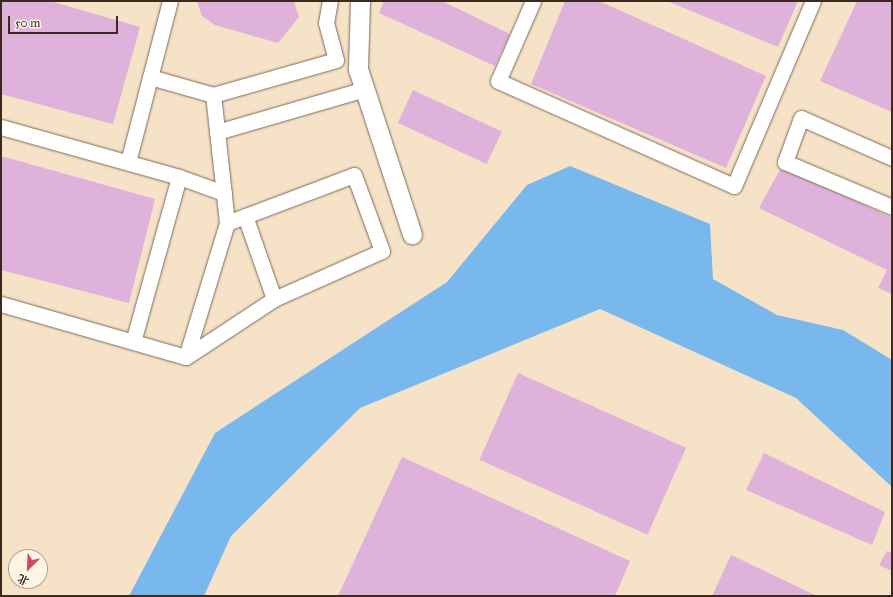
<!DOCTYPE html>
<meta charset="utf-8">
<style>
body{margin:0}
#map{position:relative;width:893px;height:597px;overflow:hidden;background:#f5e2c7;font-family:"IM FELL Great Primer","Noto Serif SC",serif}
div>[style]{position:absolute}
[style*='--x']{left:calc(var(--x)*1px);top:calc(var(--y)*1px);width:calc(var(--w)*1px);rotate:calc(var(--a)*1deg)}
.water>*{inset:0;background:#79b8ed}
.building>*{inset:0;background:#dfb2dc;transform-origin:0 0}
.roads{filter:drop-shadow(0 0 1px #7c6a59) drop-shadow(0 0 1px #7c6a59)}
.minor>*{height:15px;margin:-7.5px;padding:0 7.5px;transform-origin:7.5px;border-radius:7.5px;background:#fff}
.tertiary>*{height:19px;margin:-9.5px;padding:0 9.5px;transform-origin:9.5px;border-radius:9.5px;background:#fff}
span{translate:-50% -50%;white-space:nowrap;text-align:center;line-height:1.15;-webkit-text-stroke:3px #fcf5e5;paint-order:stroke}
.frame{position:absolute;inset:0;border:2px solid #3b2a1e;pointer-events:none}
.north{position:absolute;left:8px;top:549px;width:40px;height:40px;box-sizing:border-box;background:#fcf5e5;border:1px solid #afa495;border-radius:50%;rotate:204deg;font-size:11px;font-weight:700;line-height:16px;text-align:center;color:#3b2a1e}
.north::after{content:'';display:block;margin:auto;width:14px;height:18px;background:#d1495b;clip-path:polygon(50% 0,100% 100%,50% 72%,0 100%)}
.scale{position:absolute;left:8px;top:16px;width:110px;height:18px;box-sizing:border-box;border:2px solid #3b2a1e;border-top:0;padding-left:5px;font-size:12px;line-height:14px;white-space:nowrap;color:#3b2a1e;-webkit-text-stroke:3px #fcf5e5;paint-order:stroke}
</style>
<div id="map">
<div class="water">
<div style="clip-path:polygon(570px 166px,710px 224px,713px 279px,777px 315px,843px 330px,892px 360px,892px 487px,796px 398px,600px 309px,360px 408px,231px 536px,204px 596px,129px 596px,215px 433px,447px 282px,527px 185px)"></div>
</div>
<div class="building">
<div style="clip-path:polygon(1px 1px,50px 1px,140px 27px,113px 124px,1px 94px)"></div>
<div style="clip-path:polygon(197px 1px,294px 1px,299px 17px,278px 43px,215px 25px,202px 16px)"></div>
<div style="clip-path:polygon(384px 1px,442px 1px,510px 34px,495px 66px,379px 13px)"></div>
<div style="clip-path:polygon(565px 1px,599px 1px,766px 76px,726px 168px,531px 84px)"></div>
<div style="clip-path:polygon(667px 1px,798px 1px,778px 47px)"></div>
<div style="clip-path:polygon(857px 1px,892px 1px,892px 112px,820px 81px)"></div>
<div style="left:413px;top:90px;width:98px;height:36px;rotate:25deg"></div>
<div style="clip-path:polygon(1px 156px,155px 199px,129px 303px,1px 270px)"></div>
<div style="clip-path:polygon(782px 166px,892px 218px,892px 294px,878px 288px,887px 270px,759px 208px)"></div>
<div style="left:518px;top:373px;width:184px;height:95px;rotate:24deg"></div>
<div style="clip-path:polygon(764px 453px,885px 512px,872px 545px,746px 490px)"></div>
<div style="clip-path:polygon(402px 457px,630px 561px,615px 596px,338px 596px)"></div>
<div style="clip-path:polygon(887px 551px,892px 553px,892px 571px,879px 565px)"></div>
<div style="clip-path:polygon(731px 555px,817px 596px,712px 596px)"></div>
</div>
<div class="roads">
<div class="minor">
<div style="--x:533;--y:1;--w:87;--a:113.6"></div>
<div style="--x:498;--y:81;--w:258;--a:24"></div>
<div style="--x:734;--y:186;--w:201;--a:-66.9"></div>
<div style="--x:150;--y:77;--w:66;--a:15.9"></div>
<div style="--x:1;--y:127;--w:185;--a:15.7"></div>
<div style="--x:179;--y:177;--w:171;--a:105.6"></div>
<div style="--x:217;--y:132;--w:154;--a:-16.2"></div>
<div style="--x:892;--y:158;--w:99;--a:-156.3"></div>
<div style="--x:801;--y:118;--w:47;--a:110"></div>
<div style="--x:785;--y:162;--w:116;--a:22.8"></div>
<div style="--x:128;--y:162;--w:166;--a:-75.4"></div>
<div style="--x:179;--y:177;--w:48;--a:19.6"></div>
<div style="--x:245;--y:216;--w:88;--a:70.7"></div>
<div style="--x:1;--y:304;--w:192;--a:16"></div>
<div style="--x:186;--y:357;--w:105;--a:-33.4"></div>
<div style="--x:274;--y:299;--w:118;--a:-24"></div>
<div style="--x:382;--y:251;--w:81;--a:-110.2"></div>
<div style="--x:354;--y:175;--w:136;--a:159.3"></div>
<div style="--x:227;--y:223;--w:129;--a:-96.2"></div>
<div style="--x:213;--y:95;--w:128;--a:-15.9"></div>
<div style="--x:336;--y:60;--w:38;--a:-105"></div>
<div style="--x:326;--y:23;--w:22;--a:-80"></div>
<div style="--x:186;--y:357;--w:140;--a:-73"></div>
</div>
<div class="tertiary">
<div style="--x:360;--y:1;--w:68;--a:91.7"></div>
<div style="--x:358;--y:69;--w:174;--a:71.9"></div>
</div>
</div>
<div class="frame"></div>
<div class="north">北</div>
<div class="scale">50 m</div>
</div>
